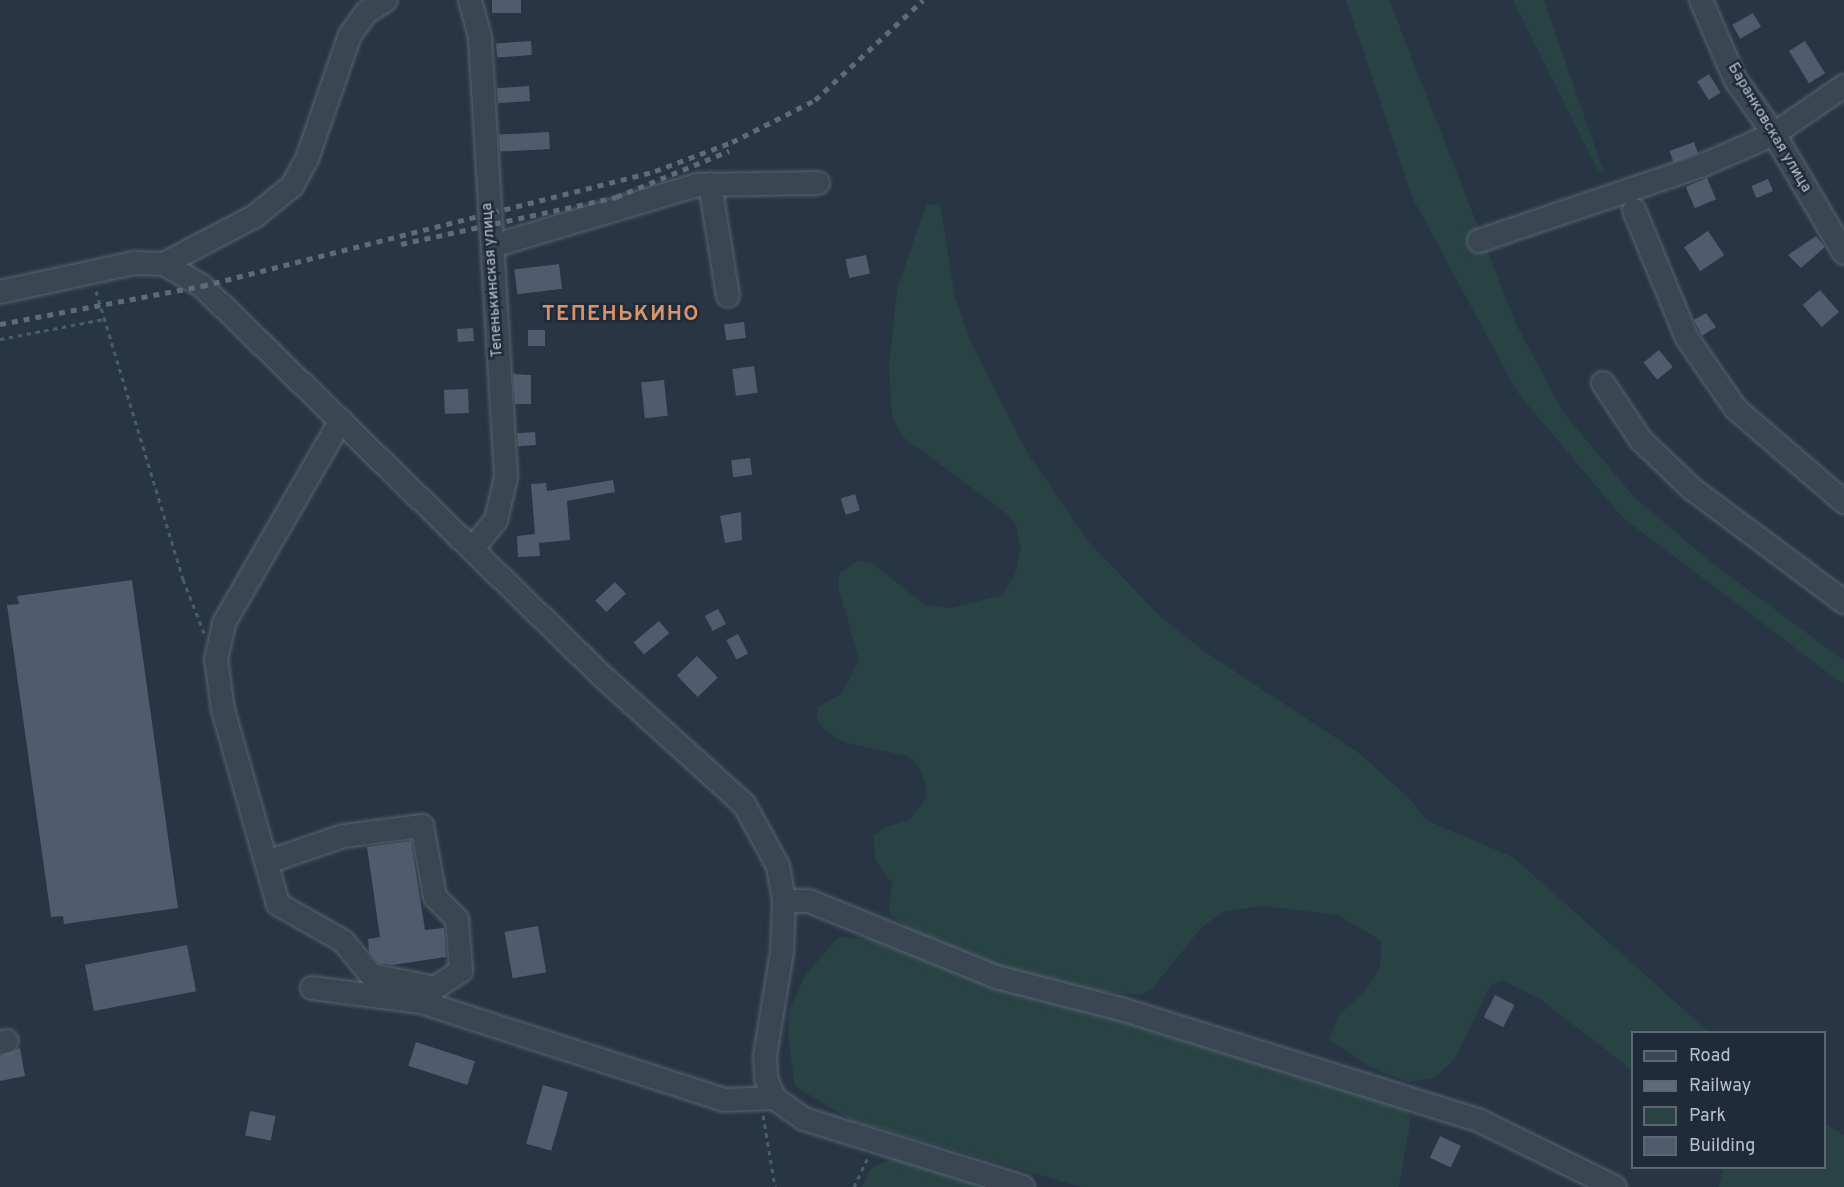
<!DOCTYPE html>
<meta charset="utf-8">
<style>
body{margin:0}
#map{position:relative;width:1844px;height:1187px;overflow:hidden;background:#273544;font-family:Overpass,sans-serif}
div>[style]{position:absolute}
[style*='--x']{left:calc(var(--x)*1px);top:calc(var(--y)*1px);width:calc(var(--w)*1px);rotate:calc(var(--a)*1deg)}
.green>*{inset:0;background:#294345}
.building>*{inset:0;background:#4e5c6d;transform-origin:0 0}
.path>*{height:3px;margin-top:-1.5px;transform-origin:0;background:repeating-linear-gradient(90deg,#476061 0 4.5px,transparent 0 9px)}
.roads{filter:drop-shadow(0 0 2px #5a6471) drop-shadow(0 0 2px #5a6471)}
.minor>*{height:22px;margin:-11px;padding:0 11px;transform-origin:11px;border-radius:11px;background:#3b4653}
.rail>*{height:4.5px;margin-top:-2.25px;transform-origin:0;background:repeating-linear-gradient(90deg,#5d6b7a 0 6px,transparent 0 12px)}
span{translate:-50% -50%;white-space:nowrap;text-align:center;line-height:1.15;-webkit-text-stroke:5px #202b39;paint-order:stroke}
.street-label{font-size:15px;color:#b9c1cd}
.district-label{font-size:21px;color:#d99368;font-weight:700;letter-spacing:1.5px}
.legend{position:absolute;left:1631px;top:1031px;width:195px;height:138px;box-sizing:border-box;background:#202b39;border:2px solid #5d6774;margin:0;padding:8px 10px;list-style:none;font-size:18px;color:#b9c1cd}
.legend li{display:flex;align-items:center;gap:12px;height:30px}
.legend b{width:30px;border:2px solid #5d6774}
</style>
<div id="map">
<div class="green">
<div style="clip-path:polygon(1346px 0,1389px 0,1517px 326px,1563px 412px,1635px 498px,1711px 562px,1844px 661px,1844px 685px,1622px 517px,1518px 393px,1412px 197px)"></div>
<div style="clip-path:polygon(1513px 0,1544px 0,1604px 173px,1598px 170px)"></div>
<div style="clip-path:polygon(940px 204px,955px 298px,973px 347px,1028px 454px,1089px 542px,1160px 616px,1201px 649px,1360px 754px,1410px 799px,1426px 820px,1513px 857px,1709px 1032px,1632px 1032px,1632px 1070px,1540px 999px,1502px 980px,1490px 986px,1454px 1060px,1434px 1078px,1409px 1082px,1373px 1069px,1329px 1039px,1338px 1016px,1367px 989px,1380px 967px,1381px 941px,1338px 915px,1261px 906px,1223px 912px,1201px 928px,1152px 989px,1141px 995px,1076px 989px,965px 961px,918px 939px,889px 913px,892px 883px,876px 861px,873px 836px,884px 828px,909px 820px,925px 800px,926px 787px,918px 764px,907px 756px,846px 743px,823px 729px,817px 719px,818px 707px,842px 693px,859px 660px,838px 586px,839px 573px,860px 560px,872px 563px,925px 605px,952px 608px,1002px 595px,1015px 574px,1021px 549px,1016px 524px,1007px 514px,903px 437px,892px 416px,889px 365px,897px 289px,926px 205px)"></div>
<div style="clip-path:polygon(839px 937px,879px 940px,986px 980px,1403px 1107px,1411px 1118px,1399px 1187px,1081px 1187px,851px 1120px,795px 1086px,788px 1036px,789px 1010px,806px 974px)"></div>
<div style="clip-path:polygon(1825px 1123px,1844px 1135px,1844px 1187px,1719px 1187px,1724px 1168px,1824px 1168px)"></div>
<div style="clip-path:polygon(895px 1158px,985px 1187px,862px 1187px,872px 1167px)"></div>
</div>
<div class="building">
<div style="left:492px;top:0;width:29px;height:13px"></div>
<div style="left:1753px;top:13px;width:16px;height:24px;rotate:60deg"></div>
<div style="left:531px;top:41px;width:14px;height:35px;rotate:86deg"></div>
<div style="left:1805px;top:41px;width:38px;height:19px;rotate:58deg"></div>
<div style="left:1709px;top:74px;width:22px;height:14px;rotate:58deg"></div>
<div style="left:529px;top:86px;width:15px;height:32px;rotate:86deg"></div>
<div style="left:549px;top:132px;width:17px;height:50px;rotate:87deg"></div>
<div style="left:1694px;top:142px;width:12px;height:26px;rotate:70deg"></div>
<div style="left:1707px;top:178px;width:23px;height:23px;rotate:67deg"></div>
<div style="left:1768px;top:179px;width:13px;height:18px;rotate:67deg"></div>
<div style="left:1708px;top:231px;width:29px;height:29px;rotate:56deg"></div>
<div style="clip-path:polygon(1816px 236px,1825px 247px,1801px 268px,1788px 255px)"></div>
<div style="left:866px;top:255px;width:19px;height:21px;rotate:78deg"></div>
<div style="left:559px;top:264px;width:25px;height:45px;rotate:83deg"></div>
<div style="left:1820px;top:290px;width:29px;height:23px;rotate:49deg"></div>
<div style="clip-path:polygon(1706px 313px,1716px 327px,1702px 336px,1694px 320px)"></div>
<div style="left:744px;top:322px;width:16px;height:20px;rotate:83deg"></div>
<div style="left:473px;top:328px;width:13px;height:16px;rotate:86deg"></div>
<div style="left:545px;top:330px;width:16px;height:17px;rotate:90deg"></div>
<div style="left:1659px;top:350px;width:22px;height:20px;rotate:51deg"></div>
<div style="left:754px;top:366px;width:27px;height:22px;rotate:82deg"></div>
<div style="clip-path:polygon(513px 374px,531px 375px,531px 404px,515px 404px)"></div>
<div style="left:664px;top:380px;width:36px;height:23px;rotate:84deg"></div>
<div style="left:468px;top:389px;width:24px;height:24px;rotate:88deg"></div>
<div style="left:535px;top:432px;width:13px;height:18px;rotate:86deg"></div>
<div style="left:750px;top:458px;width:17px;height:19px;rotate:83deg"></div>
<div style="clip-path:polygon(613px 480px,615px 492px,567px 501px,570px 540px,539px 543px,540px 556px,518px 557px,517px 536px,535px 534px,531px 484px,546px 483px,547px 491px)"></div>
<div style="left:855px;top:494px;width:17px;height:15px;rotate:73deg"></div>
<div style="clip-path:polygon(741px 512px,742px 540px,725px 543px,720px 516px)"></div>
<div style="clip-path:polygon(132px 580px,178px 908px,64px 924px,63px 916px,51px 917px,7px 605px,19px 604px,17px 596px)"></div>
<div style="left:615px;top:582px;width:16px;height:27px;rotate:47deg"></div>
<div style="left:718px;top:609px;width:17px;height:15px;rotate:62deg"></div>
<div style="left:659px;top:621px;width:16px;height:33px;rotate:50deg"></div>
<div style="left:738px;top:634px;width:22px;height:13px;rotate:63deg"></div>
<div style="left:697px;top:656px;width:30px;height:28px;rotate:46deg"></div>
<div style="clip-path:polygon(411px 841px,425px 930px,444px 928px,446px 957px,392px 965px,378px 963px,369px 952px,368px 939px,380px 937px,367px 847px)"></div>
<div style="left:538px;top:926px;width:47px;height:34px;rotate:80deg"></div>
<div style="left:187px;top:945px;width:47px;height:104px;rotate:79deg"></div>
<div style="left:1495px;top:995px;width:22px;height:25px;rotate:27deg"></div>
<div style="left:416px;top:1042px;width:62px;height:25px;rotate:18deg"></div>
<div style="clip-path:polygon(20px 1048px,25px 1076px,0 1081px,0 1056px)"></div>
<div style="left:543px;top:1085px;width:26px;height:61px;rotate:16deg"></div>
<div style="left:250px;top:1111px;width:26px;height:25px;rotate:11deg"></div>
<div style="left:1440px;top:1136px;width:23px;height:24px;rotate:25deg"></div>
</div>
<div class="path">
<div style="--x:96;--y:291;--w:301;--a:73.2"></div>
<div style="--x:183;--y:579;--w:58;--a:68.7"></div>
<div style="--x:0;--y:339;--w:106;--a:-10.9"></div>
<div style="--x:763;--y:1115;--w:73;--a:80.5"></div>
<div style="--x:854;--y:1187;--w:31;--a:-65"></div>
</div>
<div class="roads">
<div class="minor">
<div style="--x:470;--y:0;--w:39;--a:75"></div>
<div style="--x:480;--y:38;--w:440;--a:86.6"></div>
<div style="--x:506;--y:477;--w:44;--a:103.1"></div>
<div style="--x:496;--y:520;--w:38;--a:129"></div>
<div style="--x:1701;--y:0;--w:86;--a:66.7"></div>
<div style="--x:1735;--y:79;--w:67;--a:54.7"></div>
<div style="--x:1774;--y:134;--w:138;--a:59.5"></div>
<div style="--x:710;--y:184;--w:113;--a:80.9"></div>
<div style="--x:1634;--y:210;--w:139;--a:67.5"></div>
<div style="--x:1687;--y:338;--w:86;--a:55.4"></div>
<div style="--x:1736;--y:409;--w:143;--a:40.7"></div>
<div style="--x:1479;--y:241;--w:234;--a:-18.7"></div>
<div style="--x:1701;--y:166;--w:80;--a:-23.7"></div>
<div style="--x:1774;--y:134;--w:85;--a:-34.4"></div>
<div style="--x:493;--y:246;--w:214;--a:-16.6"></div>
<div style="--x:698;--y:185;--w:120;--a:-1"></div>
<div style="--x:164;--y:264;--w:103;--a:-27.8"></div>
<div style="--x:255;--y:216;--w:48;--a:-39"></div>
<div style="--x:292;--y:186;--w:31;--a:-61"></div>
<div style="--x:307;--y:159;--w:131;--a:-70.9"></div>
<div style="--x:350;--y:35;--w:29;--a:-54"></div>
<div style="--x:367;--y:12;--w:22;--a:-32"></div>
<div style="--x:0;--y:292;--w:137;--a:-12.2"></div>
<div style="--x:134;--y:263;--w:30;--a:2"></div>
<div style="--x:164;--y:264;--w:44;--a:30.1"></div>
<div style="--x:202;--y:286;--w:557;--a:44.27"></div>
<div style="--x:601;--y:675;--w:193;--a:42.1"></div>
<div style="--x:744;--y:804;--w:71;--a:61.3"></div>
<div style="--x:778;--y:866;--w:36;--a:80"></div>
<div style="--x:784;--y:901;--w:51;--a:92.2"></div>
<div style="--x:782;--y:952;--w:105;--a:99.3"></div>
<div style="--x:765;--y:1056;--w:22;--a:87"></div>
<div style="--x:766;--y:1078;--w:22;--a:68"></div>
<div style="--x:774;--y:1098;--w:37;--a:35"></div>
<div style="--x:804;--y:1119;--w:229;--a:17.2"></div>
<div style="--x:1603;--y:383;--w:69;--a:56.3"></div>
<div style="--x:1641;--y:440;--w:69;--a:43.8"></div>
<div style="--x:1691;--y:488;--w:191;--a:36.7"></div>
<div style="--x:267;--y:862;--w:81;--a:-18.7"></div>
<div style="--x:344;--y:836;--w:79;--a:-7.3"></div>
<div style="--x:422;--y:826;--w:72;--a:79.6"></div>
<div style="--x:435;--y:897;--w:31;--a:45"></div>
<div style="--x:457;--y:919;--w:52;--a:85.6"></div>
<div style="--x:461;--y:971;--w:31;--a:147"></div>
<div style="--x:435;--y:988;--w:65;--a:-168.5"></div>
<div style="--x:371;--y:975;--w:44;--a:-129.5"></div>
<div style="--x:343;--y:941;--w:75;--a:-150.4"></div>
<div style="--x:278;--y:904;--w:202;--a:-105.8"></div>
<div style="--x:223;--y:710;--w:51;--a:-97.8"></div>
<div style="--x:216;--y:659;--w:37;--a:-77"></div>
<div style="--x:224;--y:623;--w:234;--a:-60"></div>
<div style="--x:784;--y:901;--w:25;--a:0"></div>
<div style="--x:809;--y:901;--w:202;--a:22.1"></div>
<div style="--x:996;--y:977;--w:129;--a:14.4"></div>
<div style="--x:1121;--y:1009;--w:376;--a:17.3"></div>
<div style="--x:1480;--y:1121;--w:150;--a:26.1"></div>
<div style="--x:312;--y:988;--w:110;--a:7.3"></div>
<div style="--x:421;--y:1002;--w:318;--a:17.9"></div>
<div style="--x:724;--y:1100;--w:50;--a:-2.3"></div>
<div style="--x:0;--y:1043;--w:7;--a:-16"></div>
</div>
</div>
<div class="rail">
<div style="--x:401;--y:244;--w:220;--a:-12.3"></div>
<div style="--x:616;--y:197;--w:122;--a:-22.2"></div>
<div style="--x:0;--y:324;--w:206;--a:-10.7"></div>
<div style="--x:202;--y:286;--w:467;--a:-14.2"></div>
<div style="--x:655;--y:171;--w:82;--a:-20.6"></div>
<div style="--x:732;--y:142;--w:93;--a:-26.8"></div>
<div style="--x:815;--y:100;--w:147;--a:-42.8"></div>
</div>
<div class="street-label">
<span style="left:1769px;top:128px;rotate:59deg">Баранковская улица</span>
<span style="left:493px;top:280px;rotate:-94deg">Тепенькинская улица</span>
</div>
<div class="district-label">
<span style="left:621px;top:315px">ТЕПЕНЬКИНО</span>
</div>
<ul class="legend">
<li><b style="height:8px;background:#3b4653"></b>Road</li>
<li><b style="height:8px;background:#5d6b7a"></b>Railway</li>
<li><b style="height:16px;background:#294345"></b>Park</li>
<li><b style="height:16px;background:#4e5c6d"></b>Building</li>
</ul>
</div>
